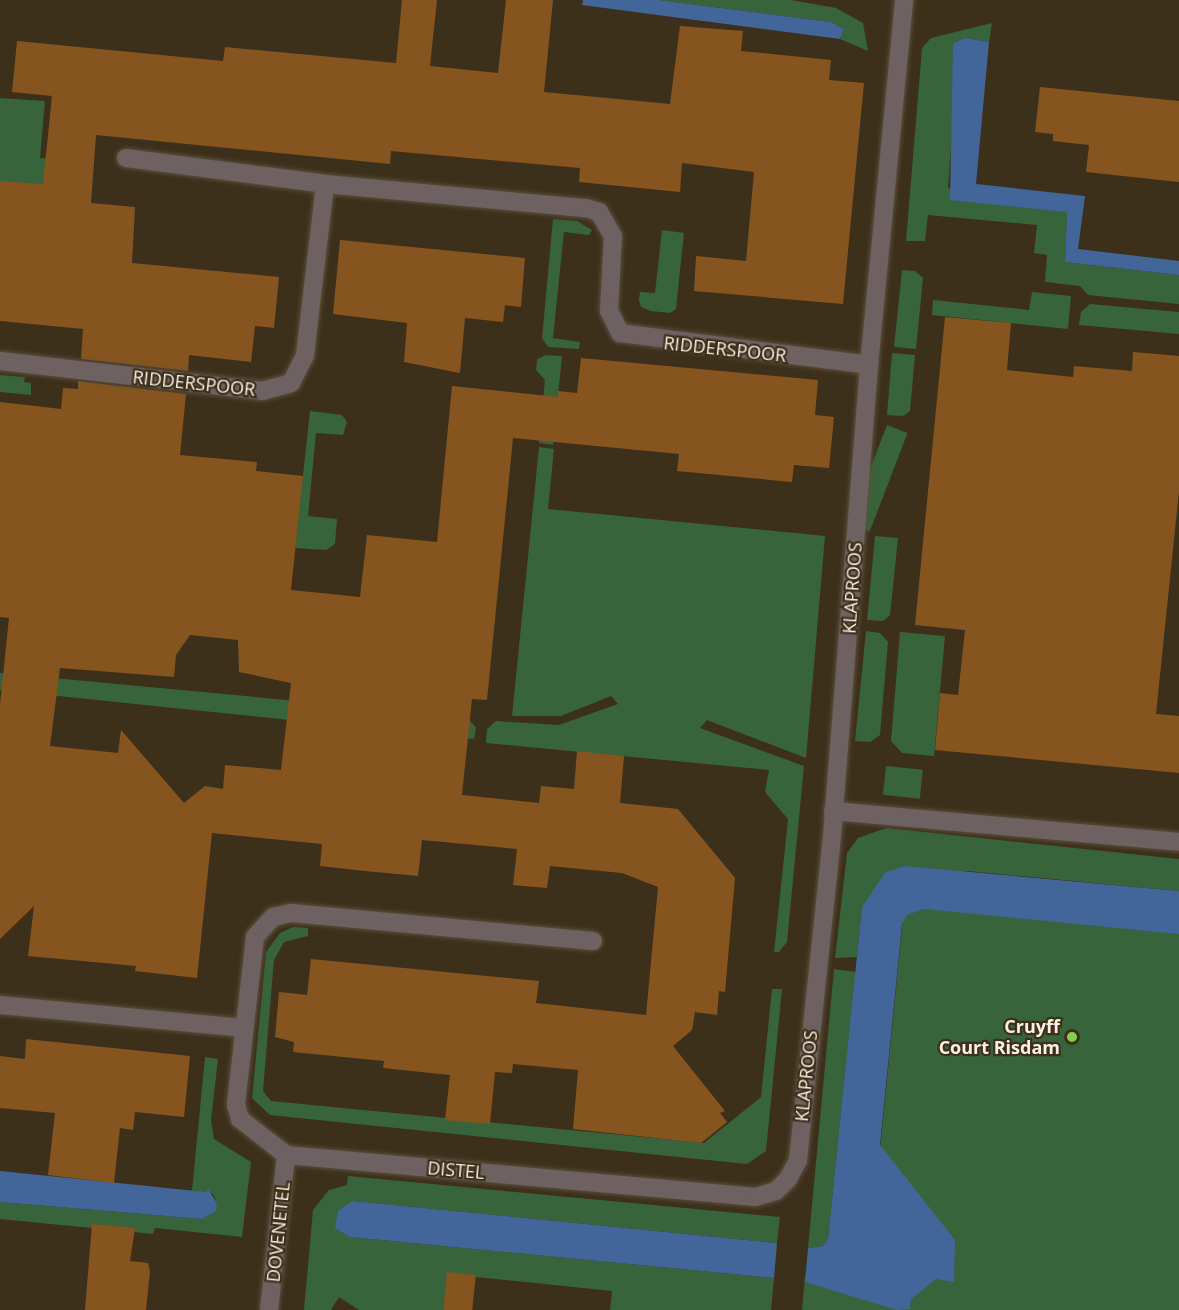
<!DOCTYPE html>
<style>
body{margin:0}
#map{position:relative;width:1179px;height:1310px;overflow:hidden;background:#3d301b;font-family:"Open Sans",sans-serif}
div>[style]{position:absolute}
[style*='--x']{left:calc(var(--x)*1px);top:calc(var(--y)*1px);width:calc(var(--w)*1px);rotate:calc(var(--a)*1deg)}
.green>*{inset:0;background:#37643a;transform-origin:0 0}
.water>*{inset:0;background:#43669a}
.building>*{inset:0;background:#86551f;transform-origin:0 0}
.roads{filter:drop-shadow(0 0 2px #5b4f3b) drop-shadow(0 0 2px #5b4f3b)}
.minor>*{height:18px;margin:-9px;padding:0 9px;transform-origin:9px;border-radius:9px;background:#6e6162}
.dots>*{width:16px;height:16px;translate:-50% -50%;box-sizing:border-box;border:3px solid #3d301b;border-radius:50%}
span{translate:-50% -50%;white-space:nowrap;text-align:center;line-height:1.15;-webkit-text-stroke:4.5px #3d301b;paint-order:stroke}
.street-label{font-size:18px;color:#faf1e4}
.poi-label{font-size:18px;color:#faf1e4;font-weight:700}
.right{translate:-100% -50%;text-align:right}
</style>
<div id="map">
<div class="green">
<div style="clip-path:polygon(659px 0,791px 0,836px 8px,863px 23px,868px 51px,840px 39px,844px 29px,831px 22px)"></div>
<div style="clip-path:polygon(992px 23px,989px 42px,965px 38px,953px 43px,956px 78px,948px 188px,1067px 212px,1065px 262px,1179px 275px,1179px 304px,1088px 295px,1080px 286px,1045px 282px,1047px 255px,1034px 253px,1037px 225px,928px 215px,925px 241px,906px 241px,922px 48px,931px 38px)"></div>
<div style="clip-path:polygon(0 98px,45px 101px,40px 158px,62px 160px,59px 189px,0 184px)"></div>
<div style="clip-path:polygon(553px 219px,577px 221px,592px 230px,589px 235px,564px 232px,553px 338px,580px 342px,579px 349px,548px 347px,542px 338px)"></div>
<div style="clip-path:polygon(662px 230px,684px 233px,676px 309px,670px 313px,651px 311px,641px 307px,639px 300px,640px 292px,655px 293px)"></div>
<div style="clip-path:polygon(902px 270px,915px 271px,923px 278px,916px 349px,894px 347px)"></div>
<div style="clip-path:polygon(1032px 292px,1071px 296px,1068px 329px,932px 315px,933px 300px,1029px 310px)"></div>
<div style="clip-path:polygon(1090px 304px,1179px 312px,1179px 334px,1079px 325px,1081px 312px)"></div>
<div style="clip-path:polygon(892px 353px,915px 355px,910px 411px,903px 416px,887px 415px)"></div>
<div style="clip-path:polygon(546px 355px,562px 356px,553px 445px,539px 443px,545px 380px,536px 370px,537px 359px)"></div>
<div style="clip-path:polygon(0 375px,25px 377px,24px 382px,31px 383px,31px 395px,0 392px)"></div>
<div style="clip-path:polygon(310px 411px,342px 415px,347px 422px,343px 435px,316px 433px,308px 516px,337px 519px,335px 544px,326px 550px,295px 548px)"></div>
<div style="left:887px;top:425px;width:22px;height:106px;rotate:21deg"></div>
<div style="clip-path:polygon(539px 447px,554px 449px,548px 509px,825px 536px,806px 758px,707px 720px,700px 728px,804px 766px,787px 942px,779px 952px,774px 952px,788px 819px,765px 792px,769px 770px,486px 743px,487px 729px,496px 721px,559px 725px,618px 704px,611px 696px,561px 716px,512px 716px)"></div>
<div style="clip-path:polygon(875px 536px,898px 538px,890px 615px,883px 621px,867px 620px)"></div>
<div style="clip-path:polygon(866px 631px,880px 633px,888px 642px,880px 735px,870px 742px,855px 741px)"></div>
<div style="clip-path:polygon(900px 632px,945px 636px,934px 756px,902px 753px,891px 741px)"></div>
<div style="clip-path:polygon(0 673px,467px 717px,476px 728px,474px 739px,0 690px)"></div>
<div style="left:886px;top:766px;width:37px;height:29px;rotate:6deg"></div>
<div style="clip-path:polygon(886px 828px,1179px 859px,1179px 891px,967px 871px,862px 907px,857px 957px,835px 958px,847px 853px,858px 838px)"></div>
<div style="clip-path:polygon(904px 907px,1179px 932px,1179px 1310px,802px 1310px,805px 1276px,867px 1282px)"></div>
<div style="clip-path:polygon(293px 927px,308px 928px,308px 936px,284px 942px,274px 960px,263px 1091px,271px 1101px,704px 1143px,761px 1097px,772px 989px,782px 989px,766px 1151px,747px 1164px,270px 1115px,252px 1098px,266px 952px,280px 933px)"></div>
<div style="clip-path:polygon(834px 969px,856px 972px,828px 1239px,823px 1246px,808px 1248px)"></div>
<div style="clip-path:polygon(205px 1057px,218px 1059px,211px 1120px,214px 1139px,251px 1162px,242px 1237px,155px 1228px,153px 1234px,0 1219px,0 1202px,202px 1219px,217px 1203px,213px 1194px,192px 1191px)"></div>
<div style="clip-path:polygon(348px 1176px,780px 1217px,777px 1243px,353px 1201px,350px 1237px,774px 1278px,771px 1310px,610px 1310px,612px 1291px,447px 1274px,443px 1310px,359px 1310px,339px 1297px,331px 1310px,304px 1310px,313px 1210px,329px 1190px,347px 1185px)"></div>
</div>
<div class="water">
<div style="clip-path:polygon(583px 0,659px 0,831px 22px,844px 29px,840px 39px,582px 5px)"></div>
<div style="clip-path:polygon(965px 38px,989px 42px,976px 184px,1085px 196px,1078px 249px,1179px 261px,1179px 275px,1065px 262px,1067px 212px,950px 200px,953px 43px)"></div>
<div style="clip-path:polygon(904px 866px,1179px 891px,1179px 934px,924px 909px,907px 915px,902px 924px,880px 1145px,955px 1240px,954px 1282px,936px 1279px,911px 1299px,910px 1309px,897px 1310px,805px 1282px,808px 1248px,823px 1246px,828px 1239px,862px 907px,885px 873px)"></div>
<div style="clip-path:polygon(0 1171px,206px 1192px,208px 1189px,217px 1203px,216px 1211px,202px 1219px,0 1202px)"></div>
<div style="clip-path:polygon(353px 1201px,777px 1243px,774px 1278px,350px 1237px,335px 1228px,338px 1211px)"></div>
</div>
<div class="building">
<div style="clip-path:polygon(402px 0,437px 0,430px 66px,498px 73px,506px 0,553px 0,544px 92px,670px 104px,680px 26px,743px 31px,741px 51px,831px 60px,829px 80px,864px 83px,843px 304px,694px 291px,696px 256px,746px 261px,754px 172px,682px 163px,680px 192px,579px 182px,580px 168px,391px 151px,390px 164px,96px 135px,91px 203px,135px 207px,132px 263px,279px 277px,274px 328px,255px 326px,251px 362px,189px 355px,188px 371px,81px 359px,83px 329px,0 321px,0 181px,43px 184px,52px 96px,12px 92px,17px 41px,223px 61px,225px 47px,396px 63px)"></div>
<div style="clip-path:polygon(1040px 87px,1179px 101px,1179px 182px,1086px 172px,1089px 145px,1053px 141px,1053px 134px,1035px 132px)"></div>
<div style="clip-path:polygon(340px 240px,525px 258px,521px 307px,505px 305px,503px 322px,465px 318px,460px 373px,404px 362px,407px 323px,333px 314px)"></div>
<div style="clip-path:polygon(945px 317px,1011px 323px,1007px 370px,1073px 377px,1074px 366px,1132px 371px,1133px 352px,1179px 356px,1179px 491px,1156px 714px,1179px 716px,1179px 773px,935px 750px,940px 693px,958px 695px,965px 630px,915px 625px)"></div>
<div style="clip-path:polygon(evenodd,581px 358px,818px 380px,815px 415px,834px 417px,829px 468px,794px 465px,792px 482px,677px 471px,679px 454px,513px 438px,487px 700px,472px 699px,462px 795px,539px 803px,541px 786px,574px 789px,577px 751px,624px 756px,620px 803px,678px 809px,735px 878px,725px 992px,719px 991px,717px 1015px,695px 1012px,692px 1030px,673px 1046px,725px 1111px,720px 1113px,727px 1122px,701px 1143px,573px 1129px,578px 1070px,513px 1064px,512px 1073px,495px 1072px,490px 1124px,445px 1120px,450px 1075px,383px 1068px,384px 1061px,293px 1052px,294px 1042px,275px 1037px,279px 992px,307px 995px,311px 959px,539px 981px,536px 1003px,646px 1015px,658px 887px,622px 873px,550px 866px,547px 888px,513px 885px,517px 849px,422px 840px,418px 876px,365px 871px,320px 866px,322px 844px,212px 833px,197px 978px,135px 971px,136px 966px,28px 956px,34px 906px,0 939px,0 704px,9px 618px,0 617px,0 402px,61px 409px,63px 388px,78px 389px,78px 381px,186px 394px,180px 455px,257px 462px,256px 471px,303px 476px,291px 590px,360px 597px,367px 535px,437px 542px,452px 386px,558px 397px,558px 391px,577px 393px,581px 358px,190px 635px,238px 640px,239px 672px,291px 683px,281px 770px,225px 765px,223px 789px,205px 786px,184px 803px,121px 730px,118px 753px,50px 746px,60px 668px,174px 677px,176px 655px,190px 635px)"></div>
<div style="clip-path:polygon(26px 1039px,190px 1056px,184px 1117px,135px 1112px,133px 1130px,120px 1128px,114px 1183px,48px 1175px,55px 1113px,0 1108px,0 1056px,25px 1059px)"></div>
<div style="clip-path:polygon(92px 1224px,135px 1228px,130px 1261px,148px 1263px,150px 1271px,146px 1310px,85px 1310px)"></div>
<div style="left:447px;top:1272px;width:29px;height:38px;rotate:6deg"></div>
</div>
<div class="roads">
<div class="minor">
<div style="--x:126;--y:158;--w:201;--a:7.4"></div>
<div style="--x:325;--y:184;--w:262;--a:5.3"></div>
<div style="--x:586;--y:208;--w:14;--a:17"></div>
<div style="--x:599;--y:212;--w:28;--a:60"></div>
<div style="--x:613;--y:236;--w:75;--a:93.1"></div>
<div style="--x:609;--y:311;--w:25;--a:63"></div>
<div style="--x:620;--y:333;--w:251;--a:7.3"></div>
<div style="--x:869;--y:365;--w:367;--a:-84.5"></div>
<div style="--x:0;--y:361;--w:264;--a:6.5"></div>
<div style="--x:262;--y:391;--w:30;--a:-15"></div>
<div style="--x:291;--y:383;--w:31;--a:-63"></div>
<div style="--x:305;--y:355;--w:172;--a:-83.3"></div>
<div style="--x:833;--y:811;--w:347;--a:5.1"></div>
<div style="--x:593;--y:941;--w:303;--a:-174.7"></div>
<div style="--x:291;--y:913;--w:18;--a:167"></div>
<div style="--x:273;--y:917;--w:27;--a:132"></div>
<div style="--x:255;--y:937;--w:169;--a:96.5"></div>
<div style="--x:236;--y:1105;--w:15;--a:74"></div>
<div style="--x:240;--y:1119;--w:58;--a:38"></div>
<div style="--x:286;--y:1155;--w:472;--a:5.1"></div>
<div style="--x:756;--y:1197;--w:21;--a:-17"></div>
<div style="--x:776;--y:1191;--w:17;--a:-45"></div>
<div style="--x:788;--y:1179;--w:21;--a:-62"></div>
<div style="--x:798;--y:1160;--w:326;--a:-84"></div>
<div style="--x:832;--y:836;--w:472;--a:-85.5"></div>
<div style="--x:0;--y:1005;--w:245;--a:5.4"></div>
<div style="--x:269;--y:1310;--w:156;--a:-83.7"></div>
</div>
</div>
<div class="dots">
<div style="left:1072px;top:1037px;background:#84cf4d"></div>
</div>
<div class="street-label">
<span style="left:725px;top:349px;rotate:6deg">RIDDERSPOOR</span>
<span style="left:194px;top:383px;rotate:6deg">RIDDERSPOOR</span>
<span style="left:852px;top:588px;rotate:-86deg">KLAPROOS</span>
<span style="left:806px;top:1076px;rotate:-84deg">KLAPROOS</span>
<span style="left:456px;top:1170px;rotate:5deg">DISTEL</span>
<span style="left:278px;top:1232px;rotate:-84deg">DOVENETEL</span>
</div>
<div class="poi-label">
<span class="right" style="left:1060px;top:1037px">Cruyff<br>Court Risdam</span>
</div>
</div>
